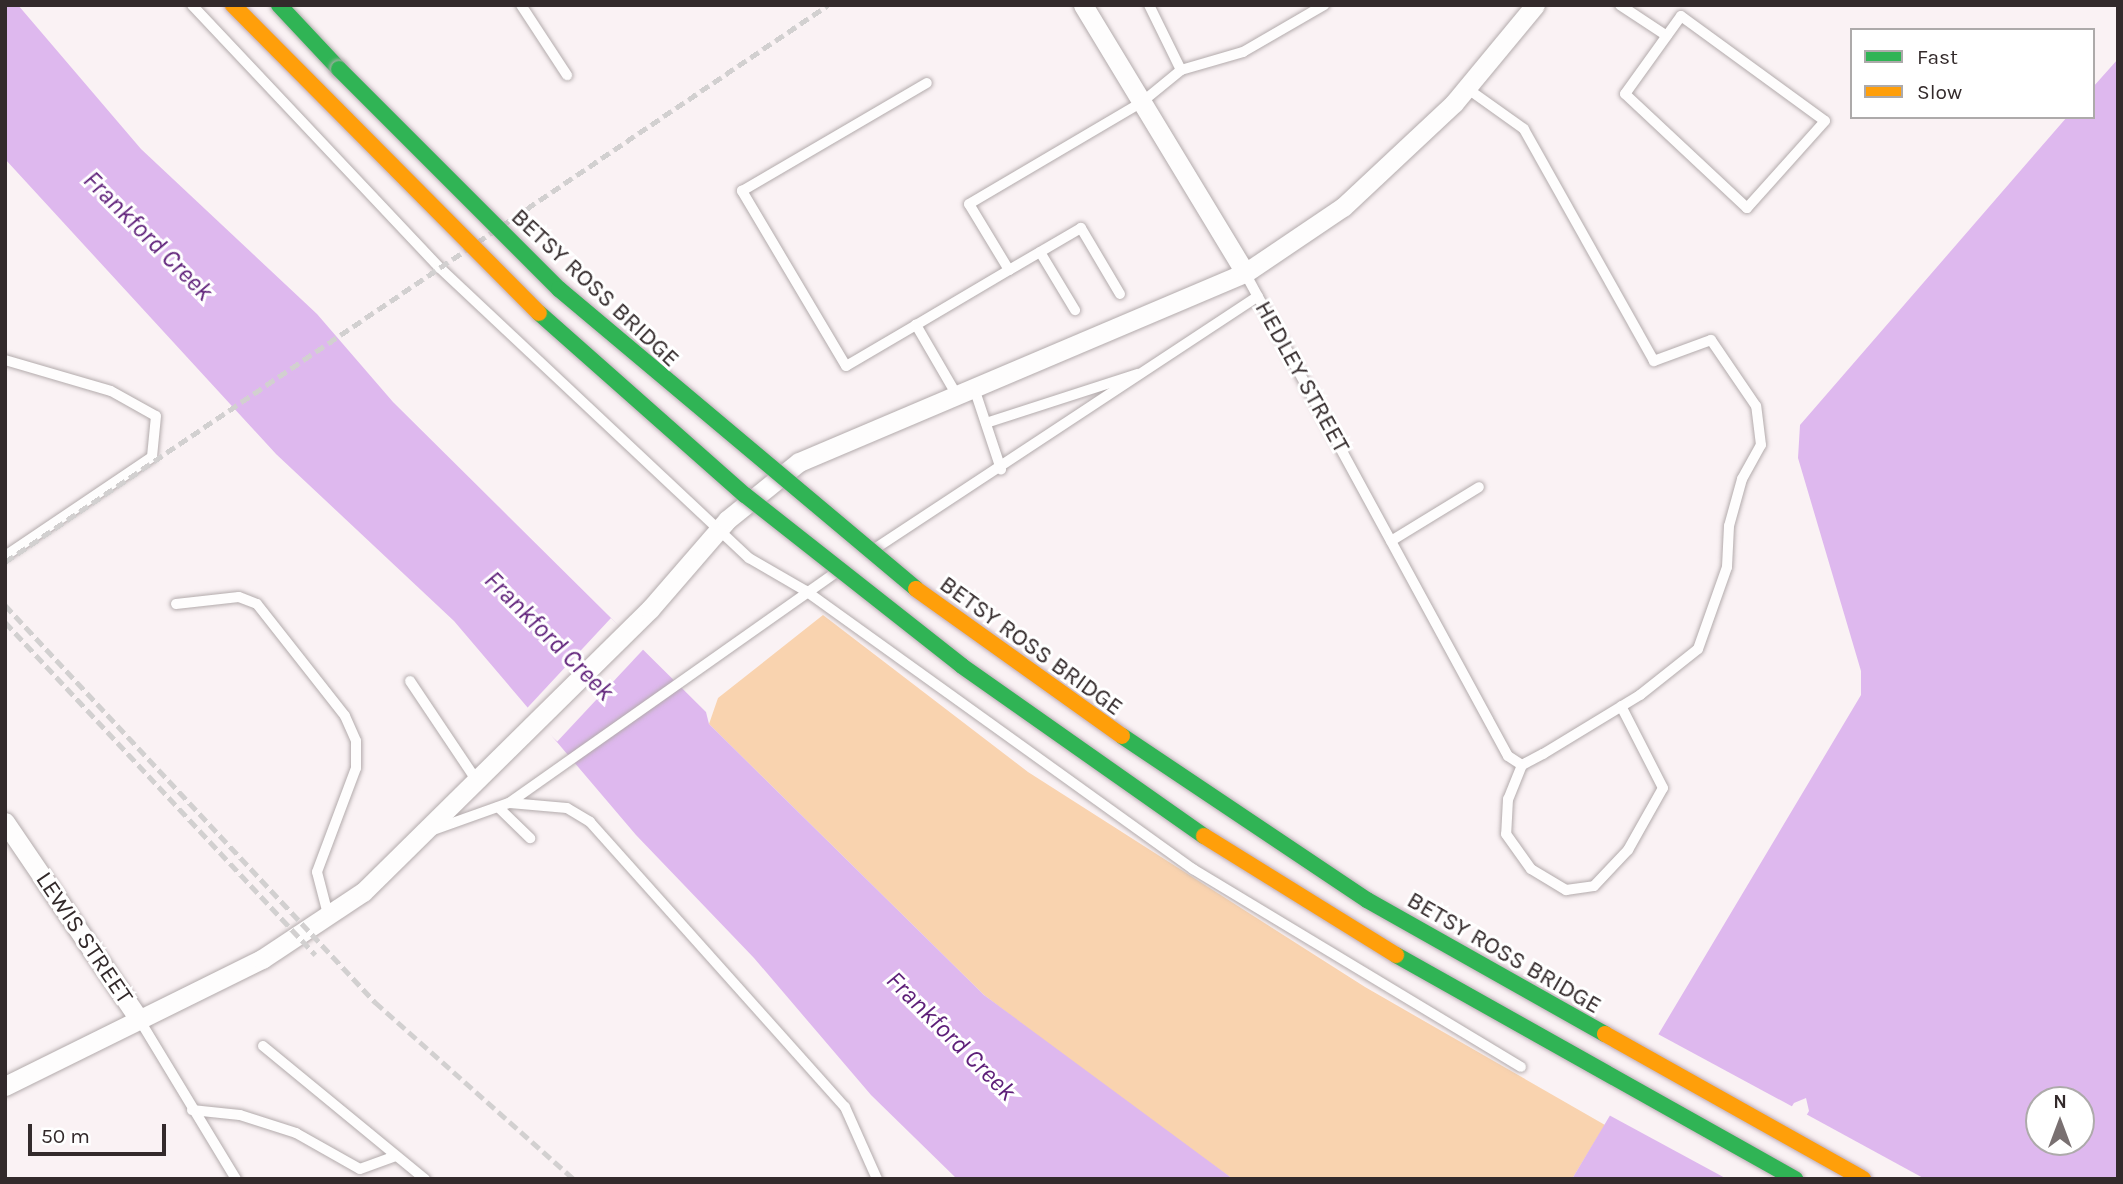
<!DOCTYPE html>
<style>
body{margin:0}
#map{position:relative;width:2123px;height:1184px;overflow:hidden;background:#faf2f4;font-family:Karla,sans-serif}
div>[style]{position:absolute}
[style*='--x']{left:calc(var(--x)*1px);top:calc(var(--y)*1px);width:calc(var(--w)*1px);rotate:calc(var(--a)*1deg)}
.green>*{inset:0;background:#f9d3af}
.water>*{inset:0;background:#deb8ee}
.pier>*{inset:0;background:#faf2f4;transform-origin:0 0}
.roads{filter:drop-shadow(0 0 2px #b3abac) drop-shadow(0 0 2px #b3abac)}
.lane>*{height:10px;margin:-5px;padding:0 5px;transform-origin:5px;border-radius:5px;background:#fefdfd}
.street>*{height:19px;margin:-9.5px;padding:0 9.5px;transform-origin:9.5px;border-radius:9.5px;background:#fefdfd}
.fast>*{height:16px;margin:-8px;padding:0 8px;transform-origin:8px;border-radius:8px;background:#30b455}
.rail>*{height:5px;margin-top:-2.5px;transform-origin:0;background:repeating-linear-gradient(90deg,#d2d0d0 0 10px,transparent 0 15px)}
.bridges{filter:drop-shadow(0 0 2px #beacb6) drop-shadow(0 0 2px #beacb6)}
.fast-bridge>*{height:16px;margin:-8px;padding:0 8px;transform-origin:8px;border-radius:8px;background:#30b455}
.slow-bridge>*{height:16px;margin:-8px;padding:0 8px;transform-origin:8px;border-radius:8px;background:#ff9f0a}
span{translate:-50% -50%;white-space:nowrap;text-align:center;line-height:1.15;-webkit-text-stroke:6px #fff;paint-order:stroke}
.street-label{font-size:24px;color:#332a2b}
.water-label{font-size:26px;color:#5d1e78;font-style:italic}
.frame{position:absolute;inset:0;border:7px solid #332a2b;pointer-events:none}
.legend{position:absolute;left:1850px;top:28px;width:245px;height:91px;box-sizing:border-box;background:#fff;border:2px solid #adaaaa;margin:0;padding:9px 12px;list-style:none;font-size:21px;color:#332a2b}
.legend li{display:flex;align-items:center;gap:14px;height:35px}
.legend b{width:35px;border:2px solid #adaaaa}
.north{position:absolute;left:2025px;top:1086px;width:70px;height:70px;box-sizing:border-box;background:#fff;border:2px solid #adaaaa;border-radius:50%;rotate:0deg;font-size:19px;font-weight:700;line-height:28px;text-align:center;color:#332a2b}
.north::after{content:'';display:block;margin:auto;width:24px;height:32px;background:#797071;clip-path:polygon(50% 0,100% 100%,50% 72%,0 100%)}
.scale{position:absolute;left:28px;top:1124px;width:138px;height:32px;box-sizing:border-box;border:4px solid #332a2b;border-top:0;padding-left:9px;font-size:21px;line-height:24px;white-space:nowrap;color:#332a2b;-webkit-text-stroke:5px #fff;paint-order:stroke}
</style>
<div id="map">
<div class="green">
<div style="clip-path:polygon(823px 615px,1028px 772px,1365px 987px,1605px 1125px,1572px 1179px,1233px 1179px,1135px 1110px,984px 995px,709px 724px,718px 698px)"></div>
</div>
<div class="water">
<div style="clip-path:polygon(5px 5px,18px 5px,141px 149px,317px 314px,393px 402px,706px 712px,709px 724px,984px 995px,1233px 1179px,957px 1179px,871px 1095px,754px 958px,636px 835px,454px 621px,276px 454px,5px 159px)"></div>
<div style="clip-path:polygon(evenodd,2118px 59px,2118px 1179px,1768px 1179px,1809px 1111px,1806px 1098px,1794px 1103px,1746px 1179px,1572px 1179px,1861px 695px,1861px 671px,1798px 458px,1800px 425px,2067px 117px,2093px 117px,2093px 87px,2118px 59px,2039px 1100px,2081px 1100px,2081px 1142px,2039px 1142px,2039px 1100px)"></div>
</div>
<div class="pier">
<div style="left:611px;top:618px;width:45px;height:127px;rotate:43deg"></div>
<div style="clip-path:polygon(1656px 1033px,1795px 1108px,1750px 1179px,1727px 1179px,1607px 1114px)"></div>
<div style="clip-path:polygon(1804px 1113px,1925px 1179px,1765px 1179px)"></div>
</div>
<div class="roads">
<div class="lane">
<div style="--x:192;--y:5;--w:361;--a:46.7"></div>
<div style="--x:440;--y:268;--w:424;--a:43.2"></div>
<div style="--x:749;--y:558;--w:66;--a:30.1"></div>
<div style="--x:806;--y:591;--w:477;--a:35.7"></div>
<div style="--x:1193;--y:869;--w:383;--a:31.1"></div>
<div style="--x:521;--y:5;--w:84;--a:56.7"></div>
<div style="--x:1620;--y:5;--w:56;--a:33.4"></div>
<div style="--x:1681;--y:16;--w:178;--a:36.1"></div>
<div style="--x:1825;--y:121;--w:117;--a:131.9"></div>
<div style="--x:1747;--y:208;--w:167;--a:-136.9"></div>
<div style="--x:1625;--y:94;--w:96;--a:-54.3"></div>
<div style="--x:1181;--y:70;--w:65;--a:-16.2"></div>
<div style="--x:1243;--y:52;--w:94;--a:-30.1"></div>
<div style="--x:1040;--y:252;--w:68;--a:58.9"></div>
<div style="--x:1245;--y:273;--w:550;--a:61.43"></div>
<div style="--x:1508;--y:756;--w:17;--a:33"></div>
<div style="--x:1522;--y:765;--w:24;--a:-28"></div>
<div style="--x:1543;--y:754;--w:114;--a:-31.3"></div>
<div style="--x:1640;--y:695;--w:74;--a:-38.4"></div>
<div style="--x:1698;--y:649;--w:87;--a:-70.5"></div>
<div style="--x:1727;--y:567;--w:41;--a:-87.2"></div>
<div style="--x:1729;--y:526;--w:49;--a:-74.5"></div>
<div style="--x:1742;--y:479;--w:39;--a:-61"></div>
<div style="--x:1761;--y:445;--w:39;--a:-97"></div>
<div style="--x:1756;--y:406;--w:80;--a:-124.3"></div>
<div style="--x:1711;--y:340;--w:61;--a:159.8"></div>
<div style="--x:1654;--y:361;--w:266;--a:-119.3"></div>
<div style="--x:1524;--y:129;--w:69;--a:-144.5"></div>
<div style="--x:1120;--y:294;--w:77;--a:-120.6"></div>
<div style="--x:1081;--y:228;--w:83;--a:149.7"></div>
<div style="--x:1009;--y:270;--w:77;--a:-121.2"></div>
<div style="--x:969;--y:204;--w:201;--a:-30.5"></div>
<div style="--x:1142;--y:102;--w:50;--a:-39.4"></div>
<div style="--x:1181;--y:70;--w:72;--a:-116.2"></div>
<div style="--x:916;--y:325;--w:81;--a:149.6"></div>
<div style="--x:846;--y:366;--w:204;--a:-120.7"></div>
<div style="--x:742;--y:191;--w:214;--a:-30.3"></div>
<div style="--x:5;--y:360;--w:110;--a:16.3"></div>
<div style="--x:111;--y:391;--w:51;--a:29.1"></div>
<div style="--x:156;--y:416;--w:41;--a:95.6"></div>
<div style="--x:152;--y:457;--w:177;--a:146"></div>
<div style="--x:973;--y:385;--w:89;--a:71.6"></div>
<div style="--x:955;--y:392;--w:78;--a:-120.2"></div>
<div style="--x:916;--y:325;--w:108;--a:-30.6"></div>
<div style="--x:986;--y:423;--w:160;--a:-17.9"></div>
<div style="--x:1391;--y:541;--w:103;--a:-31.5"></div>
<div style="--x:873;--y:550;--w:461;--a:-33.4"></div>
<div style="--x:176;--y:604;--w:63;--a:-6.3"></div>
<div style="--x:239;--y:597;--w:19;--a:21"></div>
<div style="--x:257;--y:604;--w:142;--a:51.8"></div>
<div style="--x:345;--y:716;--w:27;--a:66"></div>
<div style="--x:356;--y:741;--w:27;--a:90"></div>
<div style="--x:356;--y:768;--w:111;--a:110.6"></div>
<div style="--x:317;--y:872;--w:48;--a:75.4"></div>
<div style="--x:410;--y:681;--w:120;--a:56.2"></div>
<div style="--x:1522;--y:765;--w:37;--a:112"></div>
<div style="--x:1508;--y:799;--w:35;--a:93"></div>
<div style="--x:1506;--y:834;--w:43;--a:54.5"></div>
<div style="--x:1531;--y:869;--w:41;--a:31"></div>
<div style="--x:1566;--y:890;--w:28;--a:-8"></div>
<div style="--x:1594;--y:886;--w:50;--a:-46.6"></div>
<div style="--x:1628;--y:850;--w:71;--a:-60.6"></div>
<div style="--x:1663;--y:788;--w:92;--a:-117.1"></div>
<div style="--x:510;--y:803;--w:57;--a:5"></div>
<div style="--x:567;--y:808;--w:27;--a:31"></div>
<div style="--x:590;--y:822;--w:382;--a:48.2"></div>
<div style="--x:845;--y:1107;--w:79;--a:66"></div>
<div style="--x:498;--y:807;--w:45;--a:44.1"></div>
<div style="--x:433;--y:830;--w:81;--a:-19.6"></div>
<div style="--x:509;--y:803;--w:400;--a:-35.2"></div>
<div style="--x:139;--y:1019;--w:187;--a:58.8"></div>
<div style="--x:263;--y:1046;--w:210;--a:39.4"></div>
<div style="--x:192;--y:1110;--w:48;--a:5.9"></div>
<div style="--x:240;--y:1115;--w:59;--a:17.8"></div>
<div style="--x:296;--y:1133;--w:73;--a:29.4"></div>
<div style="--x:360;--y:1169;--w:38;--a:-20"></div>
</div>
<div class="street">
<div style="--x:1083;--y:5;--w:313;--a:58.8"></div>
<div style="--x:5;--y:822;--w:238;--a:55.8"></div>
<div style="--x:5;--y:1086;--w:287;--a:-26.3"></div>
<div style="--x:262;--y:959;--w:121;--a:-33.6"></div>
<div style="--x:363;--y:892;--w:403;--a:-44.6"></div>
<div style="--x:650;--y:609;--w:118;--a:-49.1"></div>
<div style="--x:727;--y:520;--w:92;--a:-38.9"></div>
<div style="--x:799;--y:462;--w:484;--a:-23"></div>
<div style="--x:1245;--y:273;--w:118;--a:-34"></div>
<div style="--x:1343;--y:207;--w:152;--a:-43.1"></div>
<div style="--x:1454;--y:103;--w:127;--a:-50.4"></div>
</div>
<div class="fast">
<div style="--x:279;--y:5;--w:88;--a:46.8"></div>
</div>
</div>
<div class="rail">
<div style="--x:5;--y:562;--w:994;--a:-34.09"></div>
<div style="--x:5;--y:605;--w:543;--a:47.02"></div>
<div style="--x:375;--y:1002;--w:266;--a:41.7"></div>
<div style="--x:5;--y:622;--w:455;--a:47"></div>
</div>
<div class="bridges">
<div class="fast-bridge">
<div style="--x:339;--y:69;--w:311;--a:45"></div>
<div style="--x:559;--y:289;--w:466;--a:40"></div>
<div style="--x:539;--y:313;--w:275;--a:41.5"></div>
<div style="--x:745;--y:495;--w:276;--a:38.2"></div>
<div style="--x:962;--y:666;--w:296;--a:35.1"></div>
<div style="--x:1122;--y:736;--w:295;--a:33.8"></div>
<div style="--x:1367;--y:900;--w:273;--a:29.4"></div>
<div style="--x:1396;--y:955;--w:458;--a:29.3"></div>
</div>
<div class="slow-bridge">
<div style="--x:233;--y:5;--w:434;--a:45.2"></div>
<div style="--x:916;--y:589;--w:253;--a:35.5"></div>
<div style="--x:1204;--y:836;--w:226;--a:31.8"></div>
<div style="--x:1605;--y:1034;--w:296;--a:29.3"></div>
</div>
</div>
<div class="street-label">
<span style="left:595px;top:288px;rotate:43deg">BETSY ROSS BRIDGE</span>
<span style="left:1302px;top:377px;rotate:61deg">HEDLEY STREET</span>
<span style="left:1031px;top:646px;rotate:36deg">BETSY ROSS BRIDGE</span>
<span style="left:84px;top:938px;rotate:56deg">LEWIS STREET</span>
<span style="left:1504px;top:953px;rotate:30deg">BETSY ROSS BRIDGE</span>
</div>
<div class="water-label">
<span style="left:148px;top:236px;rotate:45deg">Frankford Creek</span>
<span style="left:549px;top:636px;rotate:45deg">Frankford Creek</span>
<span style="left:951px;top:1036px;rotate:45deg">Frankford Creek</span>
</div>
<div class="frame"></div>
<ul class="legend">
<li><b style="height:9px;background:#30b455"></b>Fast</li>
<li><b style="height:9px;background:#ff9f0a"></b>Slow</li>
</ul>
<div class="north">N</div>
<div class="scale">50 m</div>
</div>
